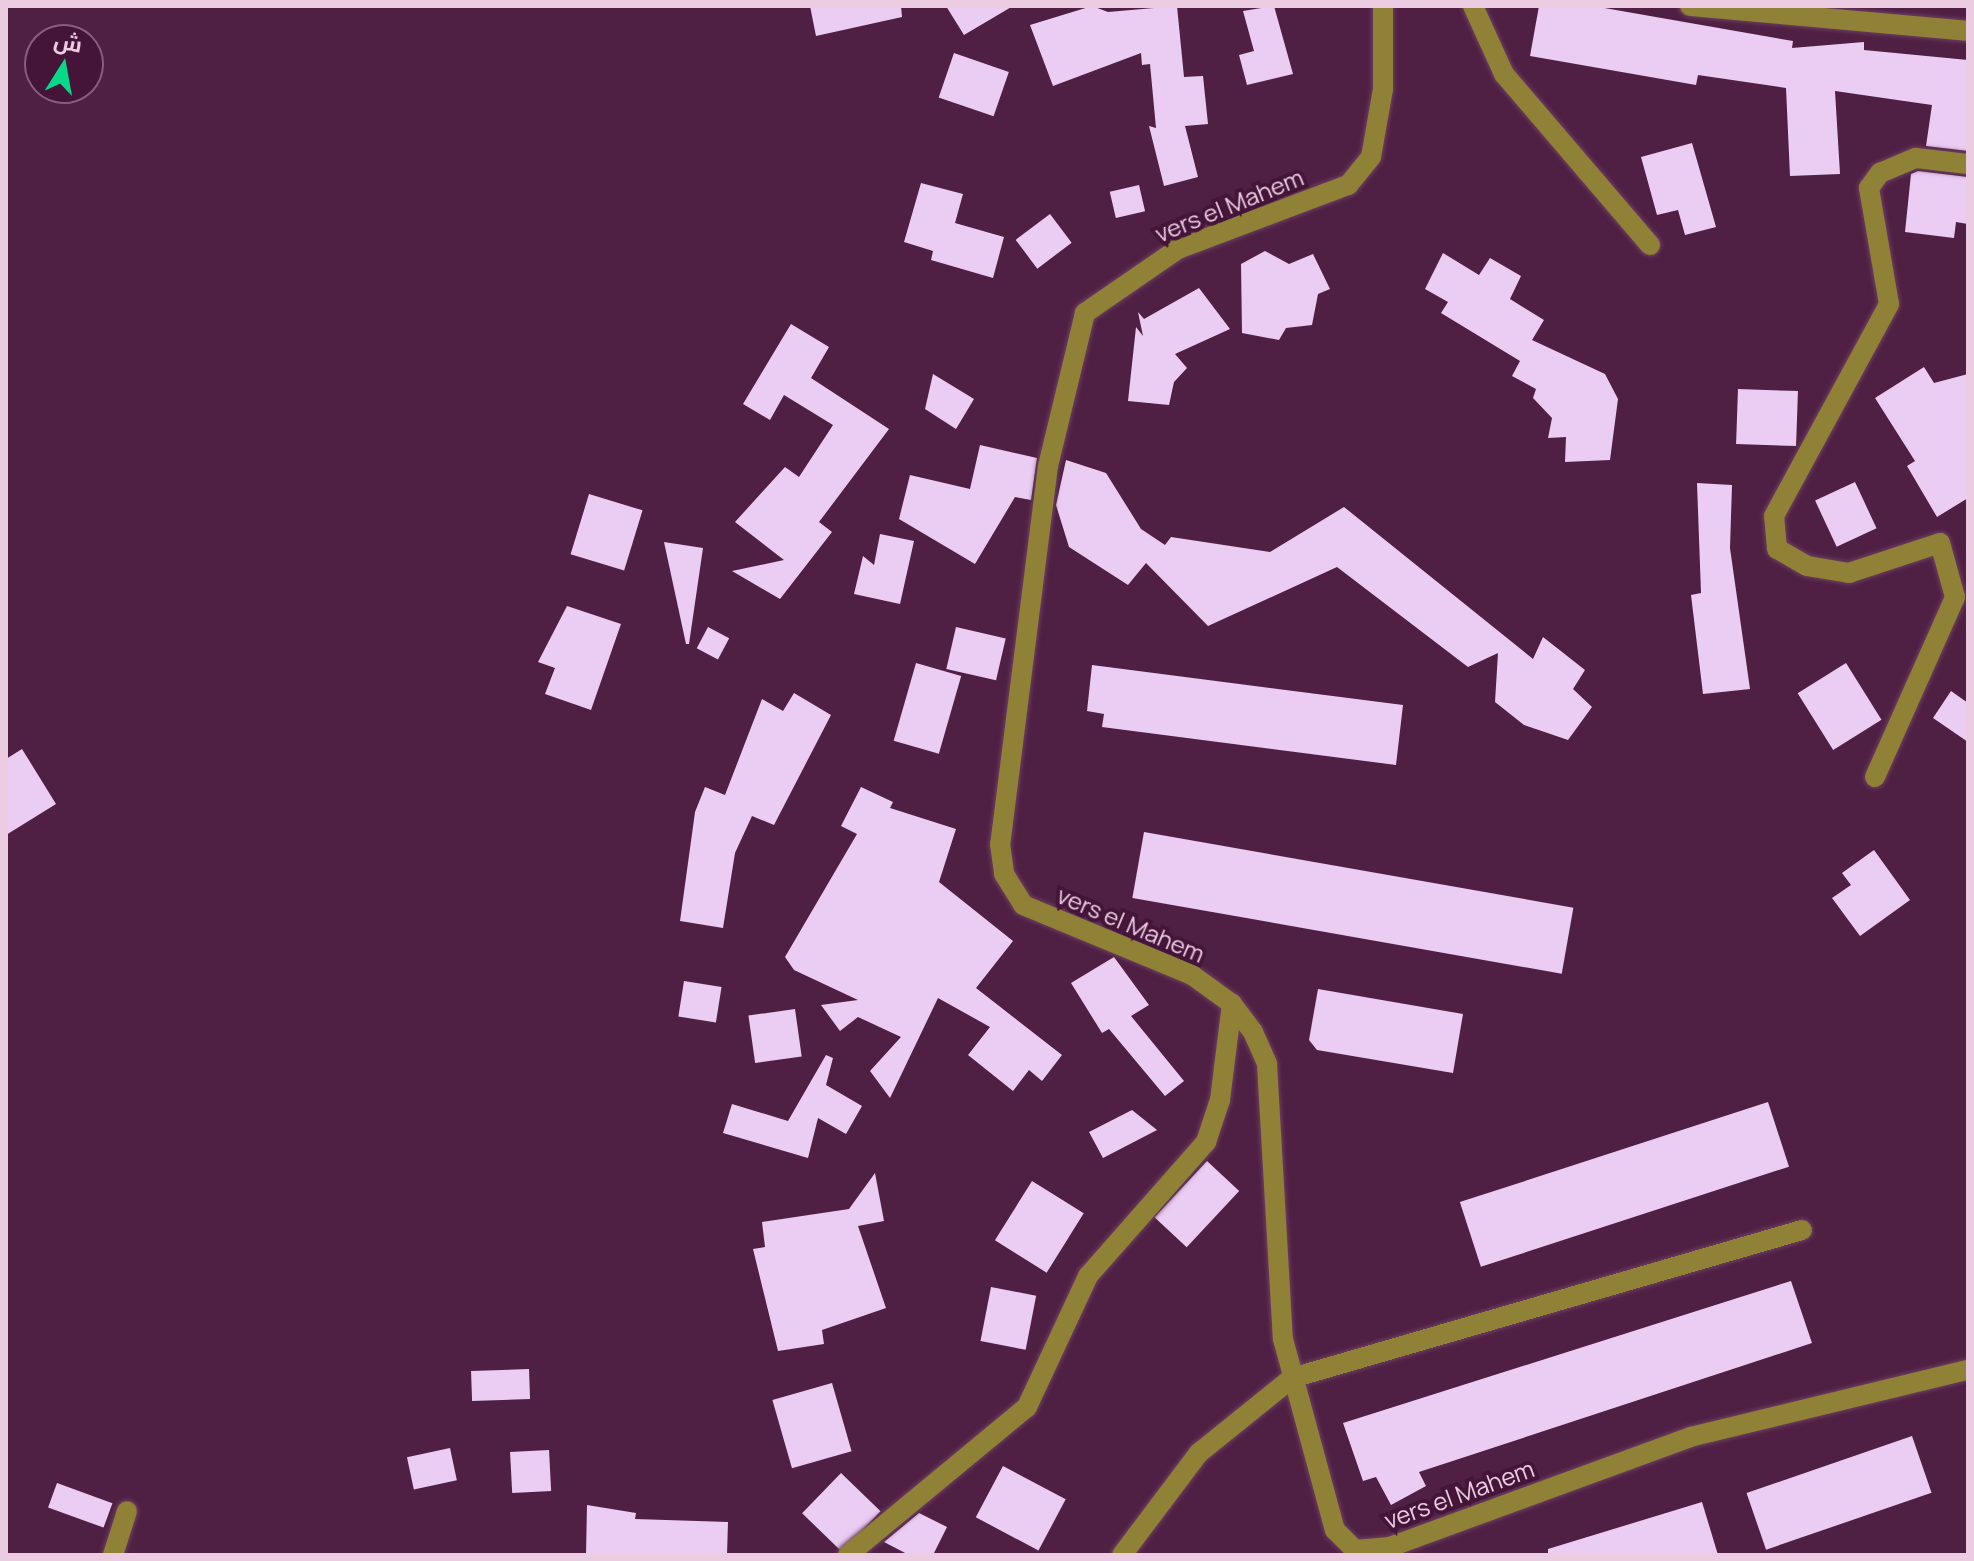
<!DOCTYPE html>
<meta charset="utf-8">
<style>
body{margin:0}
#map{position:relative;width:1974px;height:1561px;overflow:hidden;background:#502044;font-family:Manrope,Cairo,sans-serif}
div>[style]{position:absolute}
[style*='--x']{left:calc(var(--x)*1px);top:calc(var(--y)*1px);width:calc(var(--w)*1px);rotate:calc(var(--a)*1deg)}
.building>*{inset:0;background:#ebcdf4;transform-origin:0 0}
.roads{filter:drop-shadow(0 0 2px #6c3f60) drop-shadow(0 0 2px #6c3f60)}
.minor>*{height:20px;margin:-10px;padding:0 10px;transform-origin:10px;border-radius:10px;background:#8f8135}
span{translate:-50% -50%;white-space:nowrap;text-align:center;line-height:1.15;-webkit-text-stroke:8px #451539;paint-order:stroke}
.street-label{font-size:24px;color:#ebcce1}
.frame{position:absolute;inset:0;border:8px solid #ebcce1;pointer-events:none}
.north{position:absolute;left:24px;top:24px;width:80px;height:80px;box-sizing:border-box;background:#451539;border:2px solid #875e7c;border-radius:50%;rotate:11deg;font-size:22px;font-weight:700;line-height:32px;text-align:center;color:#ebcce1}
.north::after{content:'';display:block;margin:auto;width:28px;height:36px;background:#07d98b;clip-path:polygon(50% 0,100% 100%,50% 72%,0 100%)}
</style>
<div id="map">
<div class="building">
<div style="clip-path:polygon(810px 6px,901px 6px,902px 17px,816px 36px)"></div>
<div style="clip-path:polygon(946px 6px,1013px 6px,964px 35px)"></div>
<div style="clip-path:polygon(1092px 6px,1108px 12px,1177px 6px,1184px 77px,1203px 76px,1208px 124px,1185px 126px,1198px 177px,1164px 186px,1149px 126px,1156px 128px,1150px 64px,1142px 65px,1141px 53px,1053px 86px,1030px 25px)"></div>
<div style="clip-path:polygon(1274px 6px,1293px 74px,1247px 85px,1239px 55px,1254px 51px,1243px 11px)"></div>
<div style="clip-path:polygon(1539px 6px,1593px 6px,1793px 41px,1792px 48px,1864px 42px,1864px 50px,1968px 60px,1968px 151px,1926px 146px,1932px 105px,1835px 91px,1840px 174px,1790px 176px,1786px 88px,1698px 75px,1696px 85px,1530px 56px)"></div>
<div style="left:954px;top:53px;width:58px;height:47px;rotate:19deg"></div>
<div style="clip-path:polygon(1692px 143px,1716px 227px,1685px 235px,1678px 210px,1657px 215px,1641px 157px)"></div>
<div style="clip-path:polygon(1918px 171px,1968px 177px,1968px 224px,1956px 222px,1954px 238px,1905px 232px,1911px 174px)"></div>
<div style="clip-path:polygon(921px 183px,963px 194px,955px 223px,1004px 237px,993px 278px,931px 260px,933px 251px,904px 242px)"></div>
<div style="left:1139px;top:185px;width:27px;height:30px;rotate:77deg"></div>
<div style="left:1050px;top:214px;width:36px;height:43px;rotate:53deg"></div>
<div style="clip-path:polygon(1265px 251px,1289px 264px,1313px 254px,1330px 289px,1318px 294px,1312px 325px,1286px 328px,1279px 340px,1242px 333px,1241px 264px)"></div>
<div style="clip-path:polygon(1443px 253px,1479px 275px,1490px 258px,1521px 276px,1510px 299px,1544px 320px,1532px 340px,1605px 374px,1618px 399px,1610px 460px,1565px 462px,1566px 437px,1548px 438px,1552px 418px,1533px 398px,1536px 389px,1512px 376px,1520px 361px,1441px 313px,1448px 302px,1425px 289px)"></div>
<div style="clip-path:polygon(1199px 288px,1230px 329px,1175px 354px,1187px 368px,1174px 382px,1169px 405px,1128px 401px,1136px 327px,1143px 336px,1138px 312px,1144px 319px)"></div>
<div style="clip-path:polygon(791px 324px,829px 347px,811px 378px,889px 429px,819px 522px,832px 532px,780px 599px,732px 571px,784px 560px,735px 522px,785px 467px,799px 477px,833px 425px,784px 395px,770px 420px,743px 404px)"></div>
<div style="clip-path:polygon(1924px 367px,1934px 383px,1968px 374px,1968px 498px,1937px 517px,1907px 466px,1915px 461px,1875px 398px)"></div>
<div style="clip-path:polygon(933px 374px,974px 399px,956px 429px,925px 409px)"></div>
<div style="left:1738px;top:389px;width:60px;height:55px;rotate:2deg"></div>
<div style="clip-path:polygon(980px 445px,1037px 458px,1031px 500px,1015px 497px,975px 564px,899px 519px,910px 475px,970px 489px)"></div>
<div style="clip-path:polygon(1066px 460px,1106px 473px,1141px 529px,1165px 545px,1171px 537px,1270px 552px,1344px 507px,1533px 659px,1543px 637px,1585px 670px,1573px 689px,1592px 707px,1568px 740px,1524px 725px,1495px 702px,1498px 653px,1468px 667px,1337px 567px,1208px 626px,1146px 563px,1128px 585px,1069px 547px,1056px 505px)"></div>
<div style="left:1855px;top:482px;width:51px;height:44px;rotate:65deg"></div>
<div style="clip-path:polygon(1697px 483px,1732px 485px,1730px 548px,1750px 689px,1703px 694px,1691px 595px,1701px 593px)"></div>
<div style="left:589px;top:494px;width:56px;height:63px;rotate:17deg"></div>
<div style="clip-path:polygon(880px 534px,914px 541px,900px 604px,854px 594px,863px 556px,874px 565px)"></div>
<div style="clip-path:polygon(664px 542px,703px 548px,689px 644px,686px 644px)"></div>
<div style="clip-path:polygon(567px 606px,621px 624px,591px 710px,545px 694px,555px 668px,538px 662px)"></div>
<div style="left:708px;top:627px;width:24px;height:24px;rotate:28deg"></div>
<div style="left:956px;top:627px;width:51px;height:43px;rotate:13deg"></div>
<div style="left:916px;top:663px;width:47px;height:81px;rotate:16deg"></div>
<div style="left:1846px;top:663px;width:67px;height:57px;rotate:58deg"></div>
<div style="clip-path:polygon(1092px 665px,1403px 705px,1396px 765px,1102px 727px,1104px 714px,1087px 711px)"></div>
<div style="clip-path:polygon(1951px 691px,1968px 703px,1968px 742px,1933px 718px)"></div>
<div style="clip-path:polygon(794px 693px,831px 715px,774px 825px,752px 816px,735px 853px,723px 928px,680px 921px,695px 812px,705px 787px,725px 795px,762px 699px,783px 711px)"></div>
<div style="clip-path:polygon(22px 749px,56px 804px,6px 835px,6px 759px)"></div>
<div style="clip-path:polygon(861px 787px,893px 802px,890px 808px,956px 829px,939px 882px,1013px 941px,976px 988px,1062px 1055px,1042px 1081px,1029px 1070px,1013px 1091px,968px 1055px,990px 1027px,938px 998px,890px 1098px,870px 1071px,901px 1037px,858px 1017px,840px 1031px,821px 1005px,858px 1000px,794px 970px,785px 957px,857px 834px,841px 826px)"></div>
<div style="left:1144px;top:832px;width:436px;height:67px;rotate:10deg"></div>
<div style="clip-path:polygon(1874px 850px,1910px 900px,1860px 936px,1832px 898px,1851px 885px,1842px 873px)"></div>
<div style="clip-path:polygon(1114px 957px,1149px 1005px,1131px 1016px,1184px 1081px,1165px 1096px,1109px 1029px,1102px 1033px,1071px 983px)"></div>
<div style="left:684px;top:981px;width:38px;height:36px;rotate:9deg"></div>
<div style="clip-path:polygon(1318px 989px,1463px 1014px,1453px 1073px,1317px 1050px,1309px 1040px)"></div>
<div style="left:795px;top:1009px;width:48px;height:47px;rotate:82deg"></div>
<div style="clip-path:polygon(826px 1055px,833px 1058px,826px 1085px,862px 1106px,846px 1134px,818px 1118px,808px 1158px,723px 1133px,732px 1104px,788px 1121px)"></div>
<div style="left:1768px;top:1102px;width:68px;height:324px;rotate:72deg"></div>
<div style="clip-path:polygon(1132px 1110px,1157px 1130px,1103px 1158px,1089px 1132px)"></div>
<div style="left:1207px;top:1161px;width:44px;height:77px;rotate:43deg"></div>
<div style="clip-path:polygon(875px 1173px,884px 1221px,858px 1226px,886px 1308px,822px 1330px,824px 1344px,778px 1351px,753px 1249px,765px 1247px,762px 1222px,849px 1209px)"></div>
<div style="left:1032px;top:1181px;width:61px;height:70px;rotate:32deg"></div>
<div style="clip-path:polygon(1791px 1281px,1812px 1343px,1419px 1472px,1426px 1486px,1391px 1505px,1376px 1477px,1363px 1481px,1343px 1423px)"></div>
<div style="left:991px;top:1287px;width:46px;height:55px;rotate:11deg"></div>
<div style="left:529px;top:1369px;width:30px;height:58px;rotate:88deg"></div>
<div style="left:832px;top:1383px;width:71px;height:62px;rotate:74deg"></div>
<div style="left:1912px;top:1436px;width:60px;height:175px;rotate:71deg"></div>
<div style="left:450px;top:1448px;width:33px;height:44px;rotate:78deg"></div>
<div style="left:549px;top:1450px;width:41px;height:39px;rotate:87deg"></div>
<div style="left:1003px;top:1466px;width:71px;height:58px;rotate:28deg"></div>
<div style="left:841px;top:1473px;width:55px;height:56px;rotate:44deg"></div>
<div style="left:57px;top:1483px;width:59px;height:26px;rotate:20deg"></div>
<div style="clip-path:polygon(1702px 1502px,1718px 1555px,1548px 1555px,1548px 1549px)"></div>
<div style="clip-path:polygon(587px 1505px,636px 1513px,635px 1519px,728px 1522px,727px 1555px,586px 1555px)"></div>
<div style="clip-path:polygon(919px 1513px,947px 1527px,933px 1555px,909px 1555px,884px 1542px)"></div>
</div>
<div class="roads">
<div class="minor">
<div style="--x:1383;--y:6;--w:83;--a:90"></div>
<div style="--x:1383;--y:89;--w:69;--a:100"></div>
<div style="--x:1371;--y:157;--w:36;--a:129"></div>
<div style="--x:1348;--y:185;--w:182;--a:159.4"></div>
<div style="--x:1178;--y:249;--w:113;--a:145.5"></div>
<div style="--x:1085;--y:313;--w:157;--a:103.6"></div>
<div style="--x:1048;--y:466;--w:381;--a:97.2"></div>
<div style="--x:1000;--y:844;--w:30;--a:82"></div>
<div style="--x:1004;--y:874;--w:36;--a:58"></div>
<div style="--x:1023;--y:905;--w:183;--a:22.5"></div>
<div style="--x:1192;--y:975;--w:49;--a:35.9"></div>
<div style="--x:1232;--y:1004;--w:35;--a:53"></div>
<div style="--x:1253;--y:1032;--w:35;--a:66"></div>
<div style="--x:1267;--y:1064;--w:275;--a:86.7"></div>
<div style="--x:1283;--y:1339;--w:198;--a:74.8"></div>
<div style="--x:1335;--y:1530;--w:28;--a:45"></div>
<div style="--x:1355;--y:1550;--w:35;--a:-5"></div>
<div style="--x:1390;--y:1547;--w:320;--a:-20.1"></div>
<div style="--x:1690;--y:1437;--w:286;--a:-13.6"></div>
<div style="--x:1473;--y:6;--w:75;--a:65.5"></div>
<div style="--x:1504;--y:74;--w:225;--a:49.5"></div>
<div style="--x:1690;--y:6;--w:279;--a:5.1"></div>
<div style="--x:1875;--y:777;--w:197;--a:-66"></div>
<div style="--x:1955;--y:597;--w:56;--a:-105.5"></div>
<div style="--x:1940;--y:543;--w:96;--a:161.8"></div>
<div style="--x:1849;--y:573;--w:43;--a:-170.5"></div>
<div style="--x:1807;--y:566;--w:34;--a:-150"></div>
<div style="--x:1777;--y:549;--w:33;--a:-95"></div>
<div style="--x:1774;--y:516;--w:241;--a:-61.5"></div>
<div style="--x:1889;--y:304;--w:118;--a:-99.8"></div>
<div style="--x:1869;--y:188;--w:19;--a:-54"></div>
<div style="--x:1880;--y:173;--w:39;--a:-23"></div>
<div style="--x:1916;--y:158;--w:52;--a:6.6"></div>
<div style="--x:113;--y:1555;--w:46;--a:-72.3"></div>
<div style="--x:848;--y:1555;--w:232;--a:-39.6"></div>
<div style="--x:1027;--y:1407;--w:145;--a:-65"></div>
<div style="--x:1088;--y:1276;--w:179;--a:-48.6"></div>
<div style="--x:1206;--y:1142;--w:44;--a:-71.6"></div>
<div style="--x:1220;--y:1100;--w:97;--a:-82.9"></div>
<div style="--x:1122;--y:1555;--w:128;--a:-53"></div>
<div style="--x:1199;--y:1453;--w:119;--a:-38.9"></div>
<div style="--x:1292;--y:1378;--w:531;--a:-16.18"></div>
</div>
</div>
<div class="street-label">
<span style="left:1229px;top:205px;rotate:-22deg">vers el Mahem</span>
<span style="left:1131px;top:924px;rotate:23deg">vers el Mahem</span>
<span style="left:1459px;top:1494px;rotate:-20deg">vers el Mahem</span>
</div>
<div class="frame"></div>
<div class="north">ش</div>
</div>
